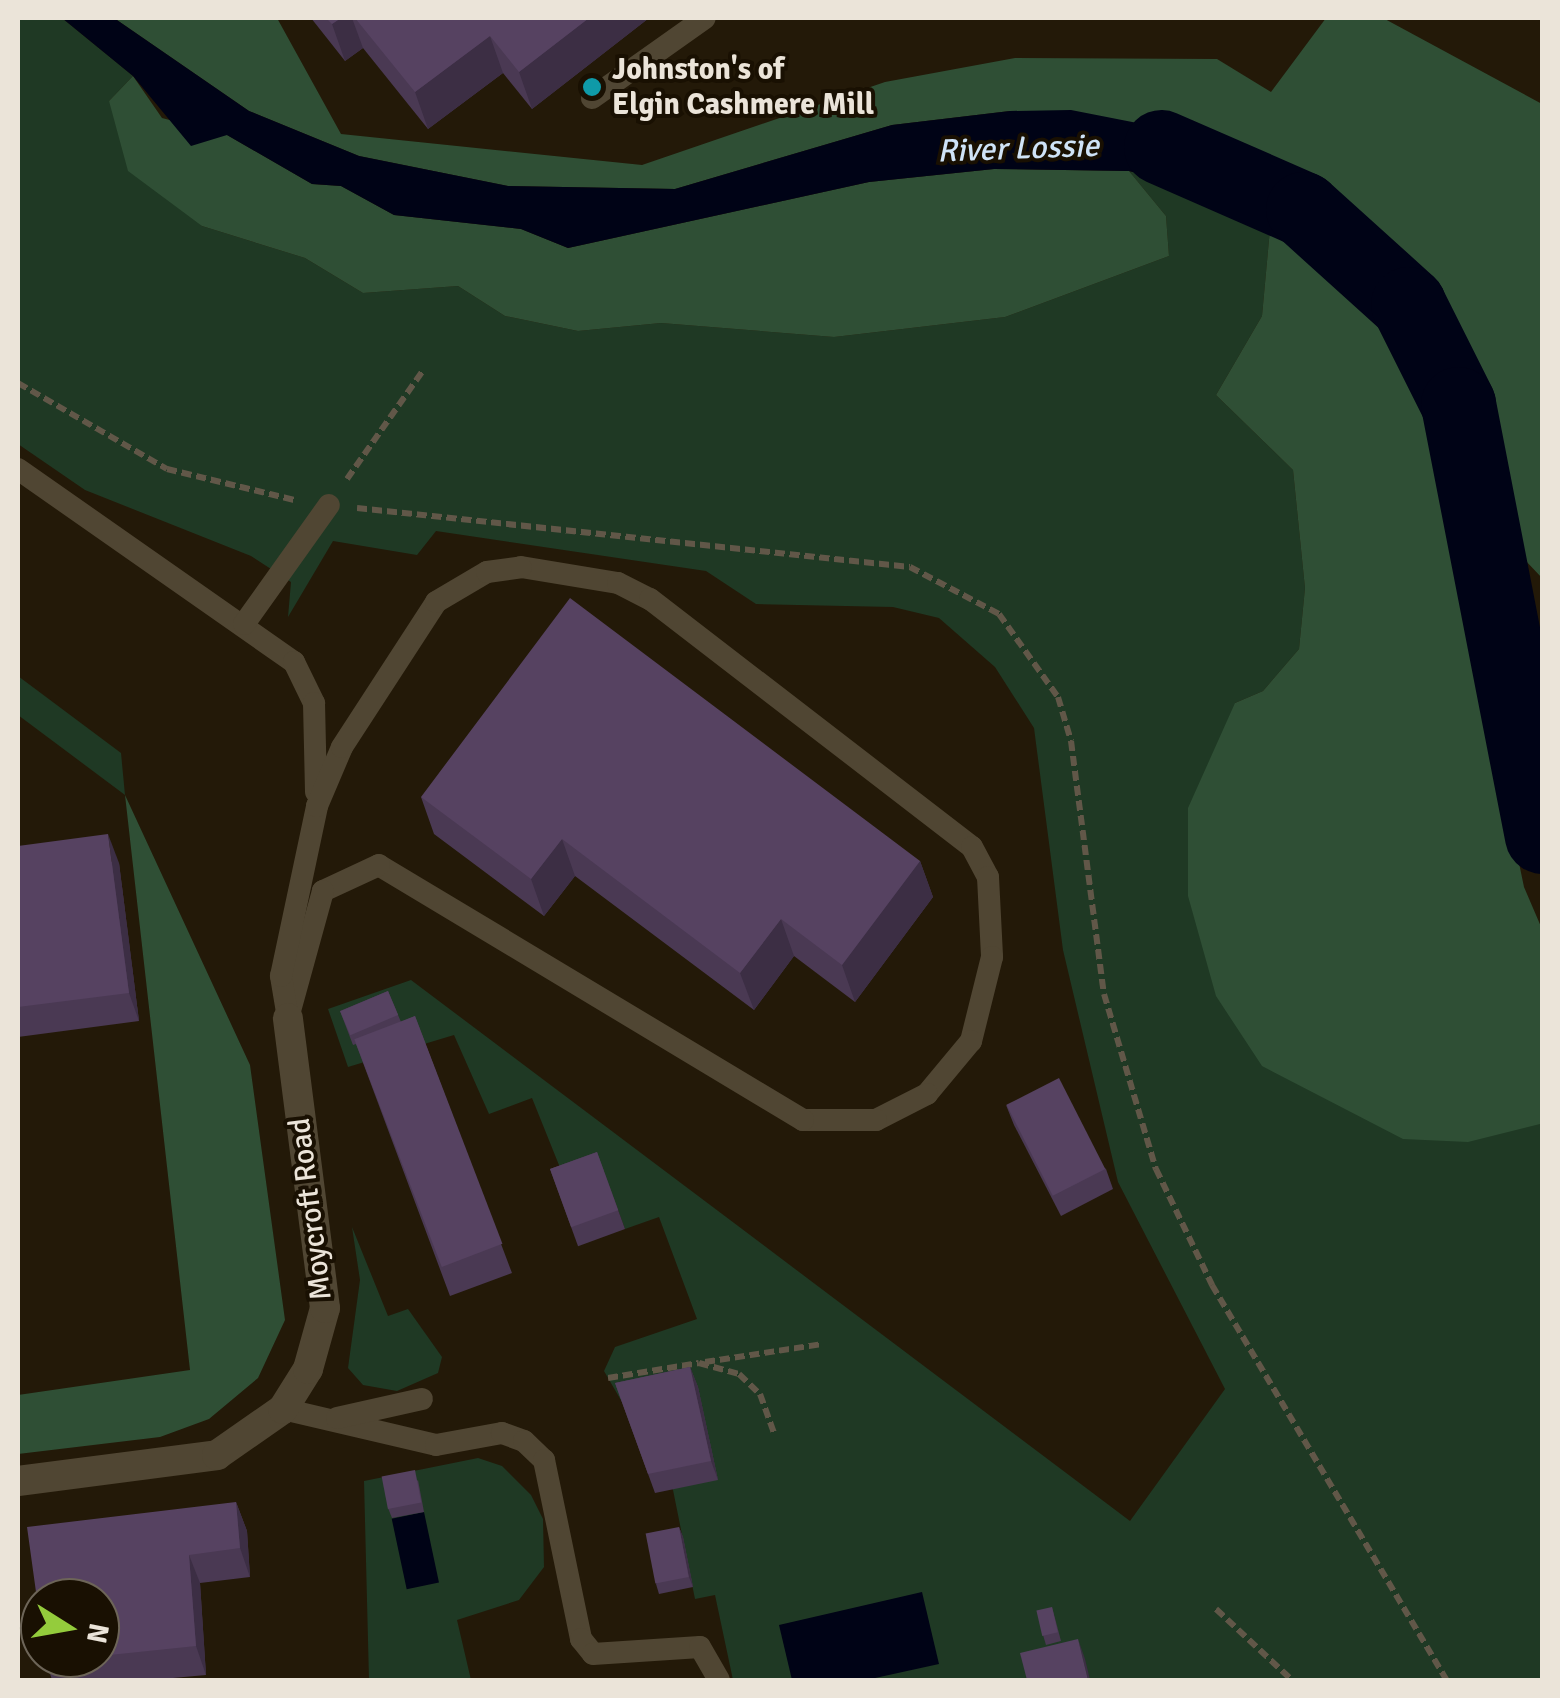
<!DOCTYPE html>
<style>
body{margin:0}
#map{position:relative;width:1560px;height:1698px;overflow:hidden;background:#231908;font-family:Signika,sans-serif}
div>[style]{position:absolute}
[style*='--x']{left:calc(var(--x)*1px);top:calc(var(--y)*1px);width:calc(var(--w)*1px);rotate:calc(var(--a)*1deg)}
.green>*{inset:0;background:#1f3924}
.forest>*{inset:0;background:#2f4f35}
.water>*{inset:0;background:#000316;transform-origin:0 0}
.river>*{height:75px;margin:-37.5px;padding:0 37.5px;transform-origin:37.5px;border-radius:37.5px;background:#000316}
.path>*{height:6px;margin-top:-3px;transform-origin:0;background:repeating-linear-gradient(90deg,#615748 0 10px,transparent 0 15px)}
.lane>*{height:22px;margin:-11px;padding:0 11px;transform-origin:11px;border-radius:11px;background:#504633}
.street>*{height:30px;margin:-15px;padding:0 15px;transform-origin:15px;border-radius:15px;background:#504633}
.wall>*{inset:0;background:#4a3953;transform-origin:0 0}
.shaded-wall>*{inset:0;background:#3c2e44}
.building>*{inset:0;background:#564261;transform-origin:0 0}
.dots>*{width:28px;height:28px;translate:-50% -50%;box-sizing:border-box;border:5px solid #191002;border-radius:50%}
span{translate:-50% -50%;white-space:nowrap;text-align:center;line-height:1.15;-webkit-text-stroke:8px #191002;paint-order:stroke}
.poi-label{font-size:30px;color:#ebe4d9;font-weight:700}
.left{translate:0 -50%;text-align:left}
.street-label{font-size:30px;color:#ebe4d9}
.water-label{font-size:32px;color:#cfe3f7;font-style:italic}
.frame{position:absolute;inset:0;border:20px solid #ebe4d9;pointer-events:none}
.north{position:absolute;left:20px;top:1578px;width:100px;height:100px;box-sizing:border-box;background:#191002;border:2px solid #6d6558;border-radius:50%;rotate:101deg;font-size:28px;font-weight:700;line-height:40px;text-align:center;color:#ebe4d9}
.north::after{content:'';display:block;margin:auto;width:35px;height:45px;background:#94cc3c;clip-path:polygon(50% 0,100% 100%,50% 72%,0 100%)}
</style>
<div id="map">
<div class="green">
<div style="clip-path:polygon(18px 18px,62px 18px,133px 76px,109px 101px,202px 226px,305px 258px,363px 293px,458px 286px,505px 316px,578px 331px,661px 323px,834px 337px,1005px 317px,1169px 256px,1166px 216px,1129px 171px,1242px 201px,1270px 229px,1262px 316px,1216px 395px,1293px 470px,1305px 588px,1299px 649px,1263px 691px,1235px 703px,1542px 1122px,1542px 1680px,733px 1680px,715px 1595px,695px 1599px,673px 1490px,604px 1371px,615px 1347px,697px 1319px,659px 1217px,625px 1229px,604px 1172px,567px 1185px,532px 1098px,489px 1114px,454px 1035px,348px 1067px,328px 1009px,411px 980px,1130px 1521px,1225px 1389px,1118px 1182px,1063px 950px,1034px 728px,995px 667px,939px 618px,893px 607px,756px 604px,706px 571px,436px 531px,417px 555px,333px 541px,288px 617px,291px 582px,251px 556px,85px 490px,18px 444px)"></div>
<div style="clip-path:polygon(18px 676px,121px 753px,125px 795px,18px 715px)"></div>
<div style="clip-path:polygon(352px 1227px,388px 1316px,408px 1309px,442px 1357px,438px 1373px,397px 1391px,363px 1385px,348px 1368px,360px 1280px)"></div>
<div style="clip-path:polygon(478px 1458px,502px 1466px,531px 1495px,543px 1519px,544px 1567px,519px 1600px,457px 1620px,471px 1680px,369px 1680px,364px 1481px)"></div>
</div>
<div class="forest">
<div style="clip-path:polygon(114px 18px,277px 18px,341px 134px,642px 165px,885px 82px,1015px 58px,1217px 59px,1271px 92px,1326px 18px,1383px 18px,1542px 104px,1542px 578px,1522px 557px,1434px 298px,1373px 233px,1229px 141px,1010px 111px,892px 125px,675px 189px,508px 186px,359px 156px,249px 111px)"></div>
<div style="clip-path:polygon(133px 76px,162px 118px,227px 135px,312px 184px,341px 186px,394px 215px,521px 229px,568px 248px,869px 182px,994px 169px,1129px 171px,1166px 216px,1169px 256px,1005px 317px,834px 337px,661px 323px,578px 331px,505px 316px,458px 286px,363px 293px,305px 258px,202px 226px,128px 171px,109px 101px)"></div>
<div style="clip-path:polygon(1270px 229px,1392px 335px,1428px 426px,1524px 887px,1542px 929px,1540px 1124px,1468px 1142px,1403px 1139px,1262px 1066px,1216px 996px,1188px 896px,1188px 808px,1235px 703px,1263px 691px,1299px 649px,1305px 588px,1293px 470px,1216px 395px,1262px 316px)"></div>
<div style="clip-path:polygon(125px 795px,250px 1065px,285px 1320px,258px 1378px,209px 1419px,160px 1437px,18px 1454px,18px 1395px,190px 1370px)"></div>
</div>
<div class="water">
<div style="clip-path:polygon(62px 18px,114px 18px,249px 111px,359px 156px,508px 186px,675px 189px,892px 125px,1010px 111px,1071px 110px,1229px 141px,1280px 170px,1242px 201px,1129px 171px,994px 169px,869px 182px,568px 248px,521px 229px,394px 215px,341px 186px,312px 184px,227px 135px,191px 146px,133px 76px)"></div>
<div style="left:424px;top:1512px;width:72px;height:33px;rotate:78deg"></div>
<div style="clip-path:polygon(922px 1592px,939px 1664px,866px 1680px,792px 1680px,779px 1625px)"></div>
</div>
<div class="river">
<div style="--x:1161;--y:147;--w:155;--a:23.6"></div>
<div style="--x:1303;--y:209;--w:142;--a:42.1"></div>
<div style="--x:1408;--y:304;--w:112;--a:63.4"></div>
<div style="--x:1458;--y:404;--w:440;--a:79"></div>
</div>
<div class="path">
<div style="--x:18;--y:383;--w:172;--a:30"></div>
<div style="--x:167;--y:469;--w:131;--a:13.7"></div>
<div style="--x:347;--y:479;--w:134;--a:-55"></div>
<div style="--x:357;--y:508;--w:556;--a:6.09"></div>
<div style="--x:910;--y:567;--w:101;--a:27.8"></div>
<div style="--x:999;--y:614;--w:102;--a:54.6"></div>
<div style="--x:1058;--y:697;--w:46;--a:73.5"></div>
<div style="--x:1071;--y:741;--w:255;--a:82.6"></div>
<div style="--x:1104;--y:994;--w:183;--a:73.5"></div>
<div style="--x:1156;--y:1169;--w:129;--a:64.2"></div>
<div style="--x:1212;--y:1285;--w:460;--a:59.3"></div>
<div style="--x:705;--y:1362;--w:118;--a:-8.7"></div>
<div style="--x:608;--y:1378;--w:92;--a:-9.4"></div>
<div style="--x:699;--y:1363;--w:41;--a:15.4"></div>
<div style="--x:739;--y:1374;--w:29;--a:44"></div>
<div style="--x:760;--y:1394;--w:41;--a:70.3"></div>
<div style="--x:1216;--y:1609;--w:104;--a:43.1"></div>
</div>
<div class="lane">
<div style="--x:592;--y:98;--w:138;--a:-35.3"></div>
<div style="--x:18;--y:469;--w:337;--a:35"></div>
<div style="--x:294;--y:662;--w:46;--a:64"></div>
<div style="--x:314;--y:703;--w:89;--a:88.7"></div>
<div style="--x:521;--y:567;--w:98;--a:9.4"></div>
<div style="--x:618;--y:583;--w:36;--a:27"></div>
<div style="--x:650;--y:599;--w:406;--a:37.6"></div>
<div style="--x:972;--y:847;--w:34;--a:62"></div>
<div style="--x:988;--y:877;--w:80;--a:87.1"></div>
<div style="--x:992;--y:957;--w:87;--a:104"></div>
<div style="--x:971;--y:1041;--w:69;--a:129.7"></div>
<div style="--x:927;--y:1094;--w:57;--a:153"></div>
<div style="--x:876;--y:1120;--w:73;--a:180"></div>
<div style="--x:803;--y:1120;--w:495;--a:-149"></div>
<div style="--x:379;--y:865;--w:62;--a:155.1"></div>
<div style="--x:323;--y:891;--w:132;--a:105.4"></div>
<div style="--x:288;--y:1018;--w:43;--a:-99.5"></div>
<div style="--x:281;--y:976;--w:174;--a:-78"></div>
<div style="--x:317;--y:806;--w:64;--a:-67"></div>
<div style="--x:342;--y:747;--w:173;--a:-57"></div>
<div style="--x:436;--y:602;--w:59;--a:-30.5"></div>
<div style="--x:487;--y:572;--w:34;--a:-8"></div>
<div style="--x:244;--y:624;--w:146;--a:-54.5"></div>
<div style="--x:283;--y:1409;--w:157;--a:13.2"></div>
<div style="--x:436;--y:1445;--w:67;--a:-10.3"></div>
<div style="--x:502;--y:1433;--w:23;--a:20"></div>
<div style="--x:524;--y:1441;--w:28;--a:44"></div>
<div style="--x:544;--y:1460;--w:183;--a:78.3"></div>
<div style="--x:581;--y:1639;--w:19;--a:51"></div>
<div style="--x:593;--y:1654;--w:107;--a:-3.7"></div>
<div style="--x:700;--y:1647;--w:38;--a:60"></div>
<div style="--x:337;--y:1418;--w:87;--a:-12.6"></div>
</div>
<div class="street">
<div style="--x:18;--y:1481;--w:201;--a:-7.4"></div>
<div style="--x:217;--y:1455;--w:80;--a:-34.9"></div>
<div style="--x:283;--y:1409;--w:47;--a:-58"></div>
<div style="--x:308;--y:1369;--w:63;--a:-74.4"></div>
<div style="--x:325;--y:1308;--w:292;--a:-97.3"></div>
</div>
<div class="wall">
<div style="clip-path:polygon(311px 18px,649px 18px,532px 109px,503px 73px,428px 129px,363px 48px,345px 61px)"></div>
<div style="clip-path:polygon(421px 797px,920px 861px,933px 897px,855px 1002px,794px 956px,754px 1010px,575px 876px,544px 916px,434px 834px)"></div>
<div style="clip-path:polygon(18px 846px,119px 863px,139px 1021px,18px 1037px)"></div>
<div style="clip-path:polygon(388px 991px,401px 1022px,415px 1016px,512px 1273px,450px 1296px,356px 1044px,353px 1045px,340px 1011px)"></div>
<div style="clip-path:polygon(1006px 1105px,1106px 1169px,1113px 1189px,1061px 1216px,1014px 1125px)"></div>
<div style="left:597px;top:1152px;width:82px;height:50px;rotate:70deg"></div>
<div style="clip-path:polygon(690px 1367px,698px 1387px,718px 1480px,655px 1493px,615px 1383px)"></div>
<div style="clip-path:polygon(418px 1480px,424px 1512px,392px 1518px,388px 1508px)"></div>
<div style="clip-path:polygon(236px 1502px,247px 1531px,250px 1577px,200px 1583px,206px 1675px,151px 1680px,52px 1680px,45px 1658px,100px 1658px,100px 1598px)"></div>
<div style="clip-path:polygon(679px 1527px,683px 1537px,693px 1587px,659px 1594px,656px 1584px)"></div>
<div style="clip-path:polygon(1052px 1607px,1061px 1641px,1046px 1645px,1043px 1635px)"></div>
</div>
<div class="shaded-wall">
<div style="clip-path:polygon(341px 18px,352px 18px,363px 48px,345px 61px,332px 24px)"></div>
<div style="clip-path:polygon(589px 18px,649px 18px,532px 109px,519px 72px)"></div>
<div style="clip-path:polygon(490px 36px,503px 73px,428px 129px,415px 92px)"></div>
<div style="clip-path:polygon(108px 834px,119px 863px,139px 1021px,129px 993px)"></div>
<div style="clip-path:polygon(562px 839px,575px 876px,544px 916px,531px 879px)"></div>
<div style="clip-path:polygon(920px 861px,933px 897px,855px 1002px,842px 965px)"></div>
<div style="clip-path:polygon(781px 919px,794px 956px,754px 1010px,740px 973px)"></div>
<div style="clip-path:polygon(690px 1367px,698px 1387px,718px 1480px,711px 1461px)"></div>
<div style="clip-path:polygon(236px 1502px,247px 1531px,250px 1577px,240px 1548px)"></div>
<div style="clip-path:polygon(679px 1527px,683px 1537px,693px 1587px,689px 1577px)"></div>
<div style="clip-path:polygon(189px 1555px,200px 1583px,206px 1675px,196px 1646px)"></div>
<div style="clip-path:polygon(1078px 1639px,1085px 1659px,1090px 1680px,1088px 1680px)"></div>
</div>
<div class="building">
<div style="clip-path:polygon(326px 18px,341px 18px,332px 24px)"></div>
<div style="clip-path:polygon(355px 18px,589px 18px,519px 72px,490px 36px,415px 92px)"></div>
<div style="clip-path:polygon(570px 598px,920px 861px,842px 965px,781px 919px,740px 973px,562px 839px,531px 879px,421px 797px)"></div>
<div style="clip-path:polygon(108px 834px,129px 993px,18px 1007px,18px 846px)"></div>
<div style="left:388px;top:991px;width:26px;height:52px;rotate:67deg"></div>
<div style="left:415px;top:1016px;width:244px;height:65px;rotate:69deg"></div>
<div style="left:1059px;top:1078px;width:102px;height:59px;rotate:63deg"></div>
<div style="left:597px;top:1152px;width:62px;height:50px;rotate:70deg"></div>
<div style="clip-path:polygon(690px 1367px,711px 1461px,648px 1474px,615px 1383px)"></div>
<div style="left:415px;top:1470px;width:33px;height:34px;rotate:79deg"></div>
<div style="clip-path:polygon(236px 1502px,240px 1548px,189px 1555px,196px 1646px,100px 1656px,100px 1598px,40px 1598px,40px 1621px,27px 1527px)"></div>
<div style="left:679px;top:1527px;width:51px;height:34px;rotate:79deg"></div>
<div style="left:1052px;top:1607px;width:26px;height:16px;rotate:77deg"></div>
<div style="clip-path:polygon(1078px 1639px,1088px 1680px,1027px 1680px,1020px 1653px)"></div>
<div style="clip-path:polygon(45px 1658px,83px 1658px,46px 1662px)"></div>
</div>
<div class="dots">
<div style="left:592px;top:87px;background:#0f9aa8"></div>
</div>
<div class="poi-label">
<span class="left" style="left:612px;top:87px">Johnston's of<br>Elgin Cashmere Mill</span>
</div>
<div class="street-label">
<span style="left:311px;top:1209px;rotate:-97deg">Moycroft Road</span>
</div>
<div class="water-label">
<span style="left:1018px;top:149px;rotate:-2deg">River Lossie</span>
</div>
<div class="frame"></div>
<div class="north">N</div>
</div>
